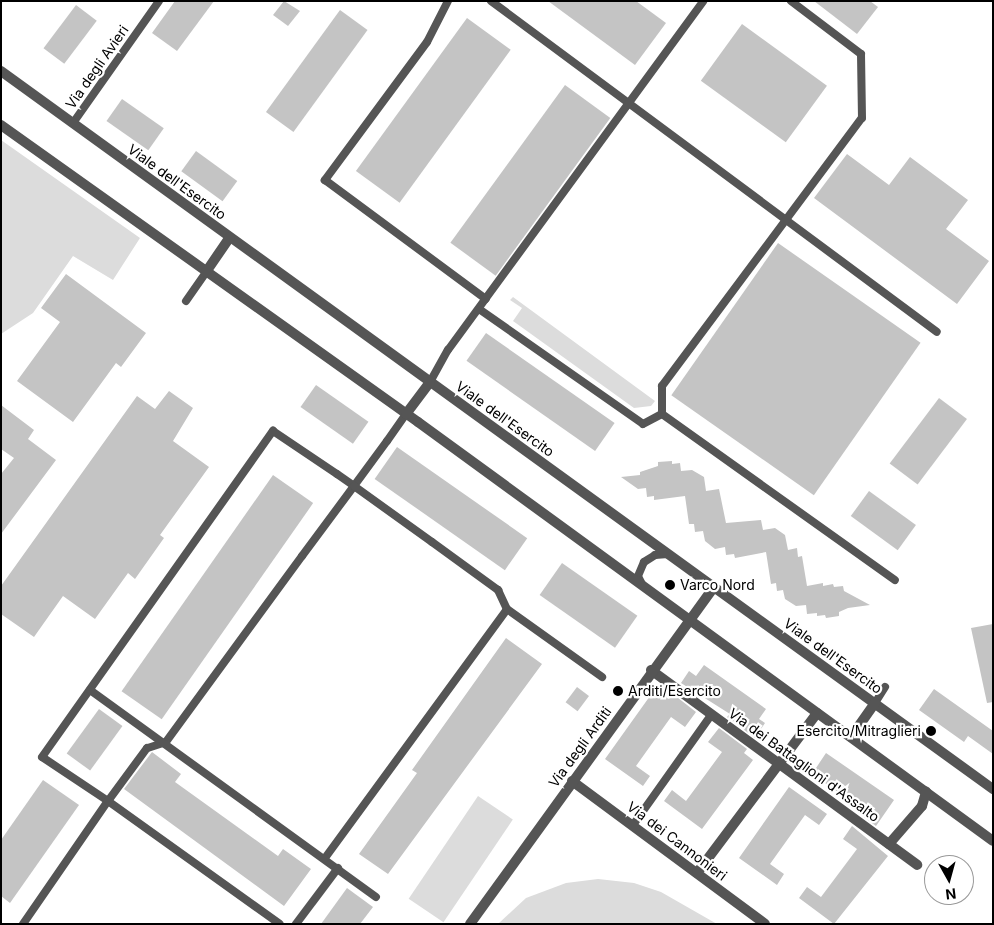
<!DOCTYPE html>
<style>
body{margin:0}
#map{position:relative;width:994px;height:925px;overflow:hidden;background:#fff;font-family:Inter,sans-serif}
div>[style]{position:absolute}
[style*='--x']{left:calc(var(--x)*1px);top:calc(var(--y)*1px);width:calc(var(--w)*1px);rotate:calc(var(--a)*1deg)}
.green>*{inset:0;background:#dcdcdc;transform-origin:0 0}
.building>*{inset:0;background:#c4c4c4;transform-origin:0 0}
.service>*{height:8px;margin:-4px;padding:0 4px;transform-origin:4px;border-radius:4px;background:#555}
.minor>*{height:10px;margin:-5px;padding:0 5px;transform-origin:5px;border-radius:5px;background:#555}
.dots>*{width:14px;height:14px;translate:-50% -50%;box-sizing:border-box;border:2px solid #fff;border-radius:50%}
span{translate:-50% -50%;white-space:nowrap;text-align:center;line-height:1.15;-webkit-text-stroke:4.5px #fff;paint-order:stroke}
.street-label{font-size:14px;color:#000}
.poi-label{font-size:14px;color:#000}
.left{translate:0 -50%;text-align:left}
.right{translate:-100% -50%;text-align:right}
.frame{position:absolute;inset:0;border:2px solid #000;pointer-events:none}
.north{position:absolute;left:924px;top:855px;width:50px;height:50px;box-sizing:border-box;background:#fff;border:1px solid #999;border-radius:50%;rotate:173deg;font-size:14px;font-weight:700;line-height:20px;text-align:center;color:#000}
.north::after{content:'';display:block;margin:auto;width:18px;height:22px;background:#000;clip-path:polygon(50% 0,100% 100%,50% 72%,0 100%)}
</style>
<div id="map">
<div class="green">
<div style="clip-path:polygon(1px 140px,140px 238px,113px 280px,73px 256px,33px 313px,1px 334px)"></div>
<div style="clip-path:polygon(513px 297px,655px 401px,651px 406px,634px 408px,513px 321px,522px 308px,510px 300px)"></div>
<div style="left:478px;top:796px;width:42px;height:124px;rotate:34deg"></div>
<div style="clip-path:polygon(598px 879px,634px 883px,661px 892px,717px 924px,498px 924px,526px 898px,566px 883px)"></div>
</div>
<div class="building">
<div style="clip-path:polygon(175px 1px,214px 1px,177px 51px,152px 33px)"></div>
<div style="clip-path:polygon(284px 1px,300px 11px,288px 26px,273px 15px)"></div>
<div style="clip-path:polygon(548px 1px,636px 1px,666px 23px,635px 65px)"></div>
<div style="clip-path:polygon(814px 1px,870px 1px,878px 7px,857px 34px)"></div>
<div style="left:76px;top:5px;width:26px;height:54px;rotate:37deg"></div>
<div style="left:340px;top:10px;width:34px;height:126px;rotate:36deg"></div>
<div style="left:467px;top:18px;width:54px;height:189px;rotate:36deg"></div>
<div style="left:742px;top:24px;width:105px;height:70px;rotate:36deg"></div>
<div style="left:565px;top:85px;width:56px;height:195px;rotate:36deg"></div>
<div style="left:122px;top:99px;width:51px;height:27px;rotate:35deg"></div>
<div style="left:196px;top:151px;width:51px;height:25px;rotate:36deg"></div>
<div style="clip-path:polygon(847px 154px,889px 185px,910px 157px,968px 200px,946px 229px,989px 261px,957px 304px,814px 198px)"></div>
<div style="left:778px;top:243px;width:174px;height:186px;rotate:35deg"></div>
<div style="clip-path:polygon(66px 274px,146px 333px,121px 367px,116px 363px,73px 422px,17px 381px,60px 322px,41px 308px)"></div>
<div style="left:486px;top:333px;width:157px;height:34px;rotate:35deg"></div>
<div style="left:316px;top:385px;width:64px;height:27px;rotate:35deg"></div>
<div style="clip-path:polygon(169px 391px,193px 408px,173px 441px,209px 467px,160px 535px,164px 538px,135px 579px,128px 573px,95px 619px,63px 596px,34px 637px,1px 614px,1px 586px,137px 396px,155px 409px)"></div>
<div style="left:939px;top:398px;width:35px;height:82px;rotate:37deg"></div>
<div style="clip-path:polygon(1px 405px,34px 430px,28px 439px,56px 460px,1px 534px,1px 474px,14px 458px,1px 449px)"></div>
<div style="left:397px;top:447px;width:159px;height:39px;rotate:35deg"></div>
<div style="clip-path:polygon(672px 461px,672px 464px,680px 463px,681px 471px,692px 470px,704px 477px,706px 491px,719px 489px,726px 523px,761px 520px,763px 530px,775px 528px,785px 535px,788px 550px,797px 548px,798px 557px,802px 556px,807px 586px,823px 583px,823px 586px,833px 584px,834px 587px,843px 586px,844px 591px,870px 605px,848px 608px,839px 612px,839px 616px,826px 618px,825px 615px,817px 616px,817px 613px,807px 614px,806px 605px,796px 606px,785px 599px,783px 590px,777px 591px,776px 583px,771px 584px,766px 552px,735px 558px,734px 554px,726px 555px,725px 547px,715px 549px,705px 541px,703px 531px,695px 532px,694px 524px,689px 524px,685px 496px,654px 500px,654px 496px,647px 497px,646px 488px,638px 489px,621px 477px,640px 475px,640px 472px,658px 466px,658px 462px)"></div>
<div style="left:273px;top:475px;width:49px;height:264px;rotate:35deg"></div>
<div style="left:869px;top:491px;width:58px;height:31px;rotate:36deg"></div>
<div style="left:562px;top:563px;width:92px;height:39px;rotate:35deg"></div>
<div style="clip-path:polygon(993px 624px,993px 702px,987px 703px,971px 628px)"></div>
<div style="clip-path:polygon(506px 638px,542px 664px,388px 874px,359px 854px,417px 773px,412px 770px)"></div>
<div style="clip-path:polygon(704px 665px,766px 709px,759px 719px,765px 723px,755px 738px,727px 717px,730px 714px,681px 683px,689px 671px,696px 676px)"></div>
<div style="left:577px;top:687px;width:15px;height:19px;rotate:37deg"></div>
<div style="clip-path:polygon(655px 689px,669px 699px,673px 694px,696px 712px,685px 727px,671px 717px,636px 766px,650px 776px,643px 786px,605px 759px)"></div>
<div style="clip-path:polygon(934px 689px,993px 731px,993px 754px,968px 736px,964px 742px,919px 710px)"></div>
<div style="left:99px;top:709px;width:29px;height:55px;rotate:36deg"></div>
<div style="clip-path:polygon(719px 728px,747px 749px,744px 753px,753px 760px,702px 829px,664px 801px,672px 790px,686px 801px,722px 752px,708px 742px)"></div>
<div style="clip-path:polygon(152px 752px,181px 774px,175px 782px,278px 856px,283px 849px,311px 869px,284px 906px,124px 789px)"></div>
<div style="clip-path:polygon(826px 753px,894px 800px,876px 826px,861px 815px,864px 810px,812px 774px)"></div>
<div style="clip-path:polygon(43px 780px,79px 805px,10px 903px,1px 896px,1px 840px)"></div>
<div style="clip-path:polygon(789px 787px,827px 814px,819px 825px,805px 815px,770px 864px,784px 874px,777px 885px,739px 858px)"></div>
<div style="clip-path:polygon(852px 826px,888px 856px,834px 924px,799px 898px,807px 887px,821px 897px,857px 849px,843px 839px)"></div>
<div style="clip-path:polygon(347px 888px,373px 907px,360px 924px,321px 924px)"></div>
</div>
<div class="service">
<div style="--x:448;--y:1;--w:46;--a:117.1"></div>
<div style="--x:427;--y:42;--w:172;--a:126.5"></div>
<div style="--x:325;--y:180;--w:200;--a:36.5"></div>
<div style="--x:491;--y:1;--w:555;--a:36.58"></div>
<div style="--x:73;--y:123;--w:149;--a:-54.8"></div>
<div style="--x:186;--y:301;--w:35;--a:-55"></div>
<div style="--x:479;--y:309;--w:200;--a:35"></div>
<div style="--x:643;--y:424;--w:21;--a:-28"></div>
<div style="--x:662;--y:414;--w:286;--a:35.5"></div>
<div style="--x:430;--y:382;--w:37;--a:-61"></div>
<div style="--x:448;--y:350;--w:432;--a:-53.8"></div>
<div style="--x:406;--y:414;--w:33;--a:125"></div>
<div style="--x:387;--y:441;--w:56;--a:126.3"></div>
<div style="--x:354;--y:486;--w:87;--a:126.6"></div>
<div style="--x:302;--y:556;--w:230;--a:126.2"></div>
<div style="--x:166;--y:742;--w:20;--a:162"></div>
<div style="--x:147;--y:748;--w:66;--a:126.3"></div>
<div style="--x:108;--y:801;--w:79;--a:-146.3"></div>
<div style="--x:42;--y:757;--w:400;--a:-54.7"></div>
<div style="--x:273;--y:431;--w:77;--a:33.9"></div>
<div style="--x:337;--y:474;--w:21;--a:35"></div>
<div style="--x:354;--y:486;--w:96;--a:35.7"></div>
<div style="--x:432;--y:542;--w:82;--a:36"></div>
<div style="--x:498;--y:590;--w:21;--a:65"></div>
<div style="--x:662;--y:414;--w:28;--a:-90"></div>
<div style="--x:662;--y:386;--w:334;--a:-53.3"></div>
<div style="--x:862;--y:118;--w:64;--a:-90.9"></div>
<div style="--x:861;--y:54;--w:88;--a:-142.9"></div>
<div style="--x:643;--y:586;--w:11;--a:-117"></div>
<div style="--x:638;--y:576;--w:15;--a:-67"></div>
<div style="--x:644;--y:562;--w:13;--a:-32"></div>
<div style="--x:655;--y:555;--w:13;--a:-4"></div>
<div style="--x:90;--y:690;--w:353;--a:35.9"></div>
<div style="--x:875;--y:703;--w:19;--a:-58"></div>
<div style="--x:633;--y:825;--w:136;--a:-54.6"></div>
<div style="--x:325;--y:858;--w:308;--a:-53.8"></div>
<div style="--x:507;--y:609;--w:117;--a:35.6"></div>
<div style="--x:23;--y:924;--w:150;--a:-55.4"></div>
<div style="--x:108;--y:801;--w:211;--a:35.6"></div>
<div style="--x:296;--y:924;--w:70;--a:-53.1"></div>
</div>
<div class="minor">
<div style="--x:1;--y:71;--w:1225;--a:35.9"></div>
<div style="--x:1;--y:125;--w:512;--a:35.46"></div>
<div style="--x:418;--y:422;--w:711;--a:36.08"></div>
<div style="--x:206;--y:272;--w:42;--a:-55.6"></div>
<div style="--x:406;--y:414;--w:40;--a:-53"></div>
<div style="--x:651;--y:670;--w:330;--a:36.2"></div>
<div style="--x:851;--y:737;--w:42;--a:-54.8"></div>
<div style="--x:572;--y:781;--w:240;--a:36.5"></div>
<div style="--x:889;--y:844;--w:50;--a:-49"></div>
<div style="--x:922;--y:806;--w:15;--a:-74"></div>
<div style="--x:697;--y:873;--w:200;--a:-53.1"></div>
<div style="--x:470;--y:924;--w:416;--a:-54.1"></div>
</div>
<div class="dots">
<div style="left:670px;top:585px;background:#000"></div>
<div style="left:618px;top:691px;background:#000"></div>
<div style="left:931px;top:731px;background:#000"></div>
</div>
<div class="street-label">
<span style="left:97px;top:67px;rotate:-55deg">Via degli Avieri</span>
<span style="left:177px;top:182px;rotate:36deg">Viale dell'Esercito</span>
<span style="left:505px;top:419px;rotate:36deg">Viale dell'Esercito</span>
<span style="left:833px;top:656px;rotate:36deg">Viale dell'Esercito</span>
<span style="left:580px;top:747px;rotate:-54deg">Via degli Arditi</span>
<span style="left:804px;top:765px;rotate:36deg">Via dei Battaglioni d'Assalto</span>
<span style="left:677px;top:841px;rotate:37deg">Via dei Cannonieri</span>
</div>
<div class="poi-label">
<span class="left" style="left:680px;top:585px">Varco Nord</span>
<span class="left" style="left:628px;top:691px">Arditi/Esercito</span>
<span class="right" style="left:921px;top:731px">Esercito/Mitraglieri</span>
</div>
<div class="frame"></div>
<div class="north">N</div>
</div>
